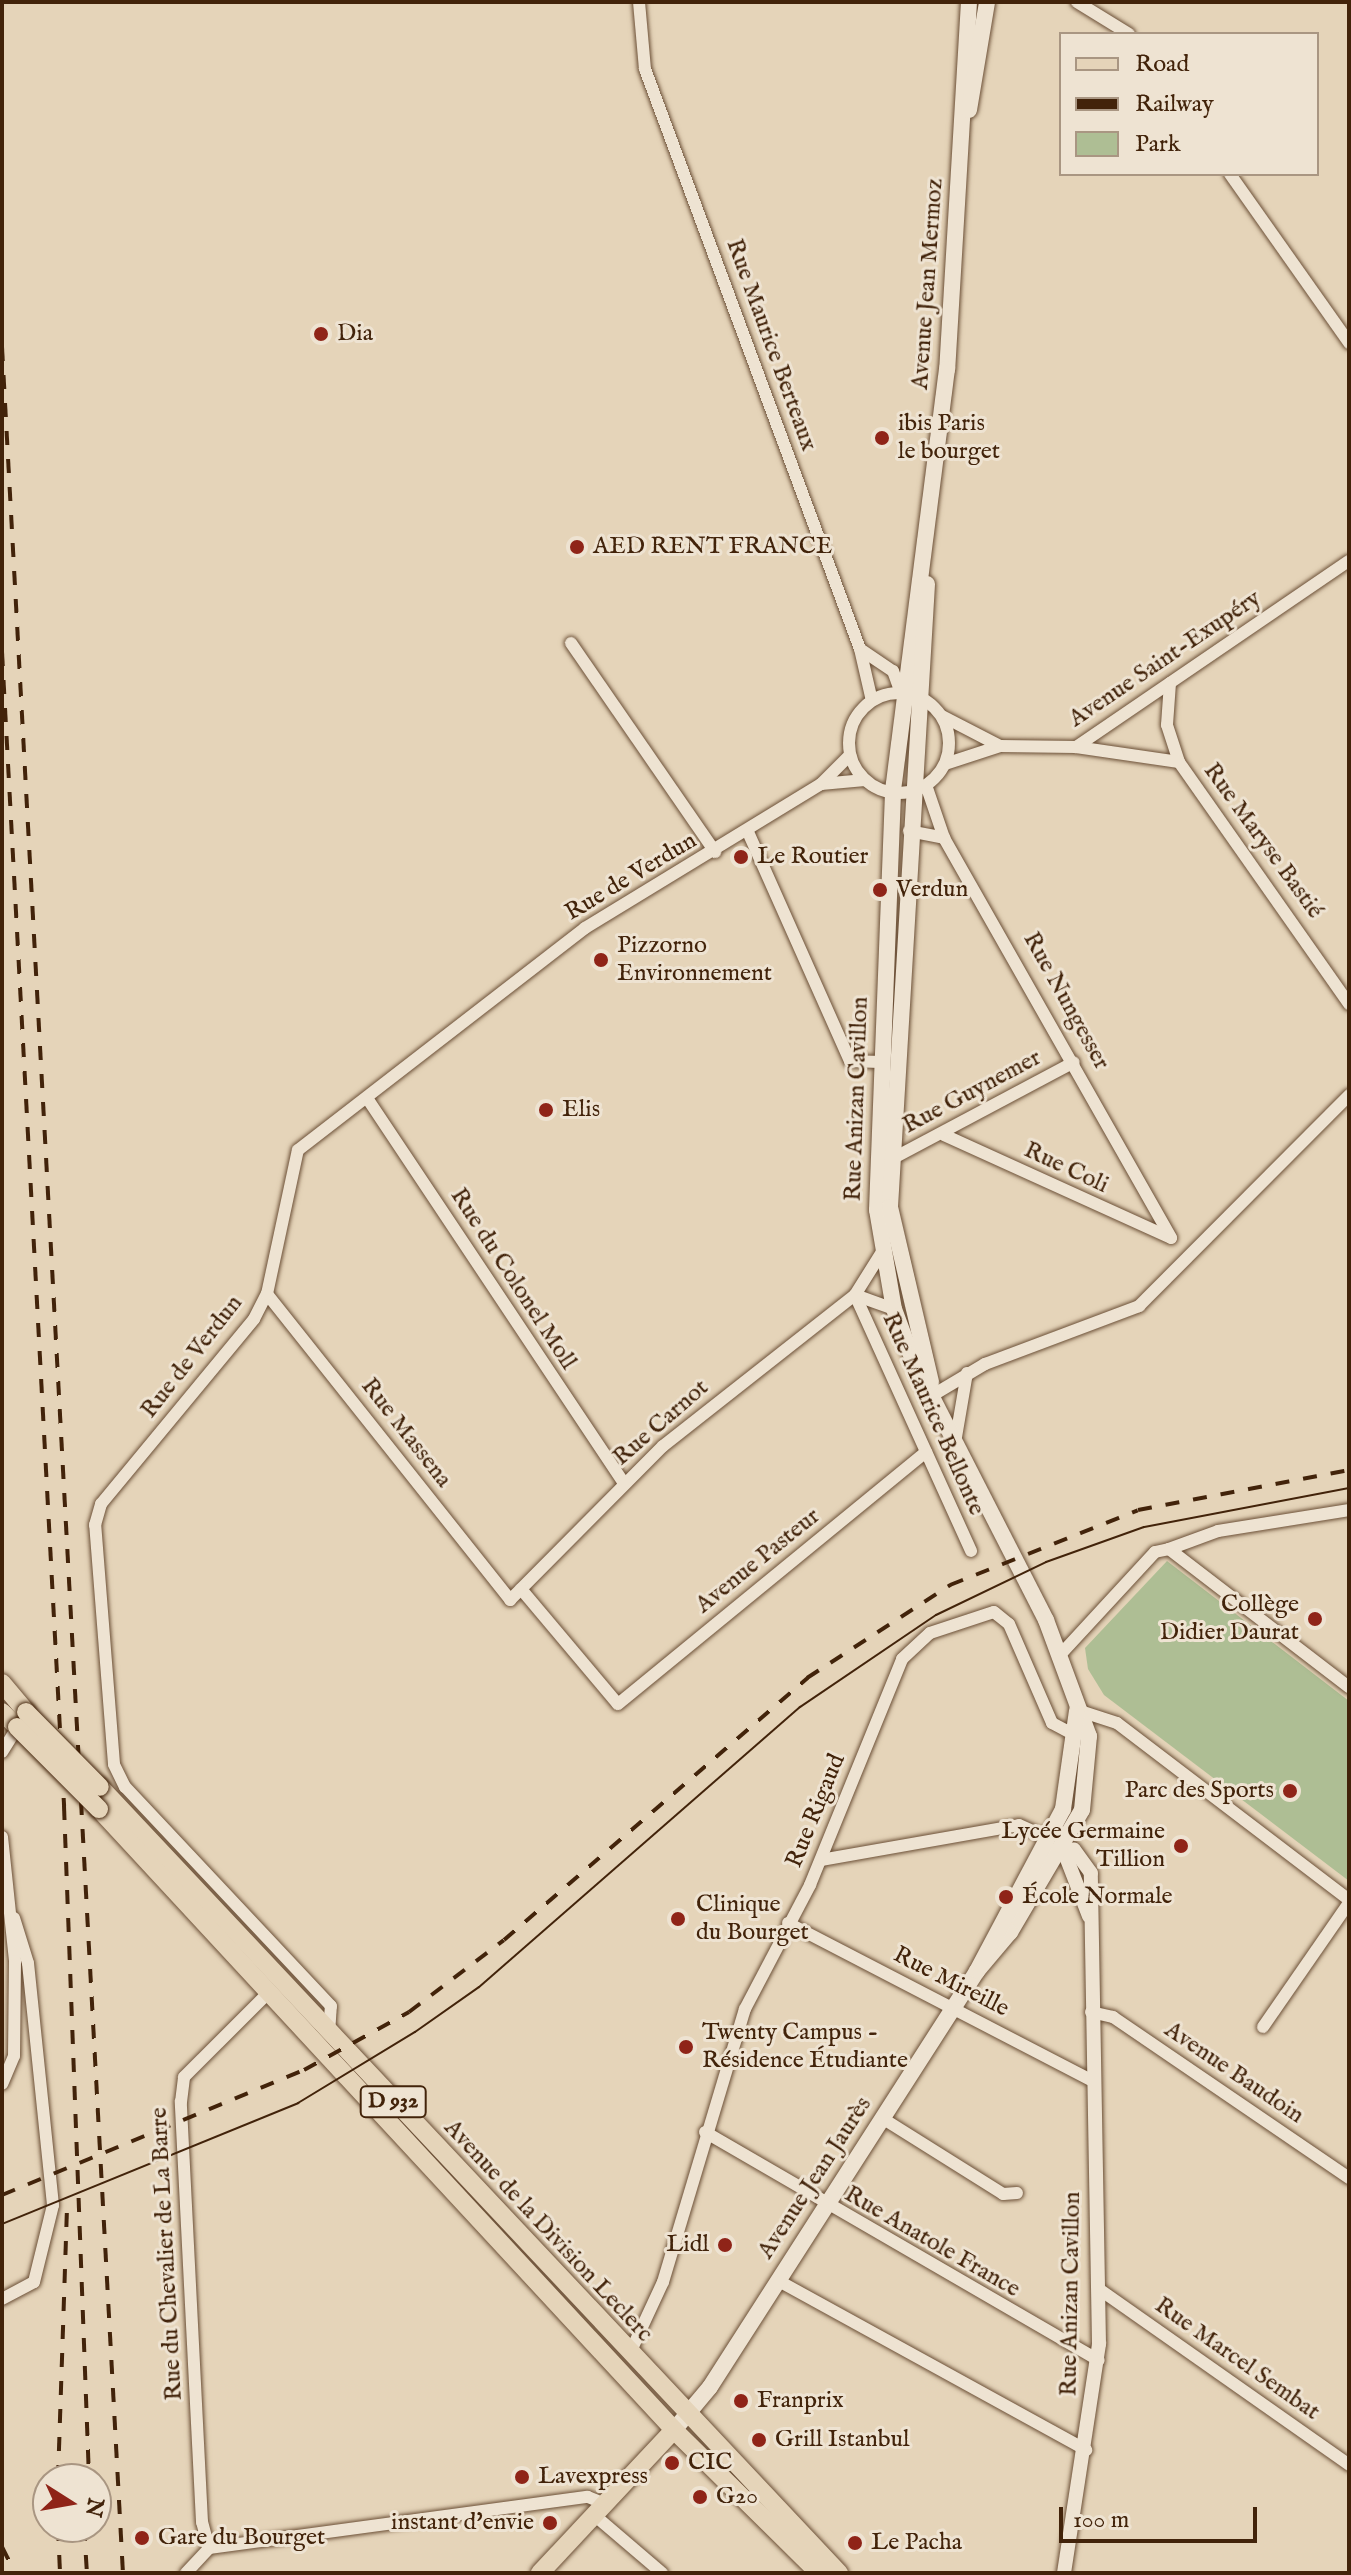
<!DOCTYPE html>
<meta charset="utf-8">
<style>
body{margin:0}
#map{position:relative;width:1351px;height:2575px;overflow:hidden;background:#e5d4b9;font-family:"IM FELL English",serif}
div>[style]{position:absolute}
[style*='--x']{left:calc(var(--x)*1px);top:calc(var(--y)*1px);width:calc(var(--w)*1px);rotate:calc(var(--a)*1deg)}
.green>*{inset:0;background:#aebe94}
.roads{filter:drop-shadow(0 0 2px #6b4f36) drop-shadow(0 0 2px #6b4f36)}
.minor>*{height:12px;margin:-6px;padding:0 6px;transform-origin:6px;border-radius:6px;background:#eee3d2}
.minor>.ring{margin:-6px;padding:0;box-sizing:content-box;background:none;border:12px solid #eee3d2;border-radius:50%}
.tertiary>*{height:14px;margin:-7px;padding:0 7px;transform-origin:7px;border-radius:7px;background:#eee3d2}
.secondary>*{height:16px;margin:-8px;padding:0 8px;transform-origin:8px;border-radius:8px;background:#eee3d2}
.primary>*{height:18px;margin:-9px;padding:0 9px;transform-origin:9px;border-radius:9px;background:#e5d4b9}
.tram>*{height:2px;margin:-1px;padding:0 1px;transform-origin:1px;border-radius:1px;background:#42230a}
.rail>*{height:4px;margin-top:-2px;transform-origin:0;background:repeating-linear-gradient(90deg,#42230a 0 14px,transparent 0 28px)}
.bridges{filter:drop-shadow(0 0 2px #42230a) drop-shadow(0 0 2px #42230a)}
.primary-bridge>*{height:18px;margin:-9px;padding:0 9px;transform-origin:9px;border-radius:9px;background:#e5d4b9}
.dots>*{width:22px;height:22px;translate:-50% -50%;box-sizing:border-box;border:4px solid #eee3d2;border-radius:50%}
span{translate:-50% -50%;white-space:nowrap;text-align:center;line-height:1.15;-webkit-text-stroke:6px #eee3d2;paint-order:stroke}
.shield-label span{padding:2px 6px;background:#eee3d2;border:2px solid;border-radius:6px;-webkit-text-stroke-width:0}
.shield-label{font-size:22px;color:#42230a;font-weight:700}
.street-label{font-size:24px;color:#42230a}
.poi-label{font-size:24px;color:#42230a}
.left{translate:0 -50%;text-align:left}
.right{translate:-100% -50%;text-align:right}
.frame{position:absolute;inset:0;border:4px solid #42230a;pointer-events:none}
.legend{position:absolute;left:1059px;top:32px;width:260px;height:144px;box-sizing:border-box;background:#eee3d2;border:2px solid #a99682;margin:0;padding:10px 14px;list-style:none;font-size:24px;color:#42230a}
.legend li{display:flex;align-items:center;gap:16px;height:40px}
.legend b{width:40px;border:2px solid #a99682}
.north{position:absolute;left:32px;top:2463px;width:80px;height:80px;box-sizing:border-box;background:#eee3d2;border:2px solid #a99682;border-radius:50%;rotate:101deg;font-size:22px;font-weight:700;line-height:32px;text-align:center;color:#42230a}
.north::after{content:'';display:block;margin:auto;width:28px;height:36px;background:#8f2418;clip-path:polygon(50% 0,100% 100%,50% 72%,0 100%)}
.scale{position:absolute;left:1059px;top:2507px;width:198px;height:36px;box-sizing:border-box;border:4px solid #42230a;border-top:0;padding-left:10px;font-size:24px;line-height:28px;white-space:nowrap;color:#42230a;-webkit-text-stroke:6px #eee3d2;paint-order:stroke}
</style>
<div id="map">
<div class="green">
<div style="clip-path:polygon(1167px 1561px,1349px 1701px,1349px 1881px,1104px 1695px,1088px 1669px,1085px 1648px)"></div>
</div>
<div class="roads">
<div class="minor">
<div style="--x:639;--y:2;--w:67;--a:84.9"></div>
<div style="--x:645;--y:69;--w:619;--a:69.66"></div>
<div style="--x:860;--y:649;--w:53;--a:77"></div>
<div style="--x:1077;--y:2;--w:61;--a:31.6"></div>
<div style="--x:1230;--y:174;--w:207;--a:54.8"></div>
<div style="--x:571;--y:643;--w:254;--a:55.4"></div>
<div style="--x:860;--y:649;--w:40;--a:34"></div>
<div style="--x:893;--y:671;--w:23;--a:70"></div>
<div style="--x:1170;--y:683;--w:42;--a:94.1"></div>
<div style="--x:1167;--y:725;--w:39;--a:72"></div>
<div style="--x:1179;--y:762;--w:296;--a:54.9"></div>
<div class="ring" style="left:849px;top:693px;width:88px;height:88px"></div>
<div style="--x:942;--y:716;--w:65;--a:27.3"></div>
<div style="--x:1076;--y:747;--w:330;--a:-34.3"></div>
<div style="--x:945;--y:764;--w:58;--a:-18.1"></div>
<div style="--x:1000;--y:746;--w:76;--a:0.8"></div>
<div style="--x:1076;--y:747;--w:104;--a:8.3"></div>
<div style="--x:821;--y:784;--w:44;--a:-5.2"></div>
<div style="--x:926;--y:785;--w:56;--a:71.2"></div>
<div style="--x:944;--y:838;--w:460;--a:60.4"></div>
<div style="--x:909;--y:831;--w:36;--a:11"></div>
<div style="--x:748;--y:832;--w:251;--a:66"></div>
<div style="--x:850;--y:1061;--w:30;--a:2"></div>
<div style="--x:367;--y:1098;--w:463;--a:56.3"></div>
<div style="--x:944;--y:1135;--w:249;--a:24.4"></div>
<div style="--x:890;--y:1160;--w:208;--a:-28"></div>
<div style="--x:267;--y:1294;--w:391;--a:51.5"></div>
<div style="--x:510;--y:1600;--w:217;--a:-45.2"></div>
<div style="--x:663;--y:1446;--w:244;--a:-38.2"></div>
<div style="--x:855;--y:1295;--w:51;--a:-57.9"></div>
<div style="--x:855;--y:1295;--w:281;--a:65.6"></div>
<div style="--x:855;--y:1295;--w:41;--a:19.7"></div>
<div style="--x:933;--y:1395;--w:61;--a:-30.8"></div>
<div style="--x:985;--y:1364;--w:165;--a:-20.6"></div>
<div style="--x:1139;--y:1306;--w:298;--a:-45.1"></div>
<div style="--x:955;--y:1443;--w:71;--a:-80.3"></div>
<div style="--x:1169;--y:1549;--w:52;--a:-20.2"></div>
<div style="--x:1218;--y:1531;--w:133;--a:-9.1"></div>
<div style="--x:521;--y:1589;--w:150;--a:49.9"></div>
<div style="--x:618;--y:1704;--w:398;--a:-39.3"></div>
<div style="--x:1060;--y:1655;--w:140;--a:-47.3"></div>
<div style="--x:1155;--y:1552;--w:14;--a:-12"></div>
<div style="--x:1169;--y:1549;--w:227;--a:37.5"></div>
<div style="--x:1077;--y:1710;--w:42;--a:18"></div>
<div style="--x:1117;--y:1723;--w:292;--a:37.3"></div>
<div style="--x:2;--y:1752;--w:36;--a:-58"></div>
<div style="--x:2;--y:1837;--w:125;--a:84"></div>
<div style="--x:15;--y:1961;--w:95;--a:90.6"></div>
<div style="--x:14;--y:2056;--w:30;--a:113"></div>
<div style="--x:821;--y:1860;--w:201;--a:-10"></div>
<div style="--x:1019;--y:1825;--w:32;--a:24"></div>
<div style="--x:788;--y:1923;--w:343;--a:27.4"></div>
<div style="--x:1091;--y:2012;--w:23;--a:13"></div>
<div style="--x:1113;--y:2017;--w:286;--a:34.3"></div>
<div style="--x:1263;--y:2027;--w:151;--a:-55.3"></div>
<div style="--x:329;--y:2033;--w:27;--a:-86"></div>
<div style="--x:331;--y:2006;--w:301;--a:-133.2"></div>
<div style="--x:125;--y:1787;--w:25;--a:-116"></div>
<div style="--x:114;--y:1764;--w:240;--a:-94.5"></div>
<div style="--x:95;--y:1525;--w:22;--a:-74"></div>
<div style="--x:101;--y:1504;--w:240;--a:-50.4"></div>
<div style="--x:254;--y:1319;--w:28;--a:-63"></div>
<div style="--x:267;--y:1294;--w:147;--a:-77.9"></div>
<div style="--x:298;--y:1150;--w:363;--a:-37.7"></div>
<div style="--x:585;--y:928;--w:276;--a:-31.4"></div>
<div style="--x:821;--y:784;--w:41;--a:-45"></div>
<div style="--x:882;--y:2118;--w:143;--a:32.1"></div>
<div style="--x:1003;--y:2194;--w:14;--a:-4"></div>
<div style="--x:705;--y:2132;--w:455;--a:30.1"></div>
<div style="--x:777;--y:2280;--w:353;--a:28.8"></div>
<div style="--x:1099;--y:2289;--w:306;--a:35.1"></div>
<div style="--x:2;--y:2299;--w:36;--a:-28"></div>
<div style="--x:34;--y:2282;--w:79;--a:-76.1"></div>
<div style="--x:53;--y:2205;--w:243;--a:-95.9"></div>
<div style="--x:28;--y:1963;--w:47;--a:-107.3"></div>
<div style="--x:630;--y:2353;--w:78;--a:-65.1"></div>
<div style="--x:663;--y:2282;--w:285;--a:-73.3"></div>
<div style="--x:745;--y:2009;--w:140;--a:-62.3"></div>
<div style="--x:810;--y:1885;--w:244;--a:-67.8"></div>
<div style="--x:902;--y:1659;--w:38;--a:-43"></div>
<div style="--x:930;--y:1633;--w:67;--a:-18.2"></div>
<div style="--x:994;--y:1612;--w:19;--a:39"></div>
<div style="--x:1009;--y:1624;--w:108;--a:66.5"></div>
<div style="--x:1052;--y:1723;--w:24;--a:28"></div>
<div style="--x:593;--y:2514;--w:91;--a:40.5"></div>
<div style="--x:209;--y:2548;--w:27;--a:-105"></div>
<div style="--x:202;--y:2522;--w:421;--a:-92.9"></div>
<div style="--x:181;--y:2102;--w:25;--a:-83"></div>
<div style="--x:184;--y:2077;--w:120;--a:-45"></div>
<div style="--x:209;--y:2548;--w:382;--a:-7.7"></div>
<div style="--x:588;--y:2497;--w:16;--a:22"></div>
<div style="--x:186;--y:2573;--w:34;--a:-47"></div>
</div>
<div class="tertiary">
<div style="--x:1064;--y:2573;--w:232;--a:-81.3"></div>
<div style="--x:1099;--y:2344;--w:471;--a:-91"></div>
<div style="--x:1091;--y:1873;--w:29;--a:-126"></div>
<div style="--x:1074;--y:1850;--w:11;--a:-175"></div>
<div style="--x:1063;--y:1849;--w:72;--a:68.8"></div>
</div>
<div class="secondary">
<div style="--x:969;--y:2;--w:368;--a:93.4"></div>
<div style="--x:947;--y:369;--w:427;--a:97.3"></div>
<div style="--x:893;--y:793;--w:417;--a:92.2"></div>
<div style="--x:877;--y:1210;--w:100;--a:80.3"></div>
<div style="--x:894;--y:1309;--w:54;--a:69.6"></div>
<div style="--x:913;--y:1360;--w:292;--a:62.9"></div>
<div style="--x:1046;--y:1620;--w:124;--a:69.7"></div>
<div style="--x:1089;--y:1736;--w:74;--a:95.4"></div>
<div style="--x:1082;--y:1810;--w:142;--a:120.5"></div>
<div style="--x:1010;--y:1932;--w:51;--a:130.2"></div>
<div style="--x:969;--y:110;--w:109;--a:-80.5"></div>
<div style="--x:927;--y:584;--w:624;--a:93.4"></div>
<div style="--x:890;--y:1207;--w:180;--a:76.8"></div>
<div style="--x:674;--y:2430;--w:56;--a:-50.1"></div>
<div style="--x:710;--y:2387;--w:494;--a:-57.3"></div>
<div style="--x:977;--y:1971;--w:183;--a:-62"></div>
<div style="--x:1063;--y:1809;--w:99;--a:-81.9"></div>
</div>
<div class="primary">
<div style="--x:2;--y:1683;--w:38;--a:50"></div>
<div style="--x:2;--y:1712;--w:21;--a:45"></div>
<div style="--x:100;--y:1787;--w:1079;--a:46.77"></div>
<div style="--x:99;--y:1809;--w:846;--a:47.2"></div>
<div style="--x:674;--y:2430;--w:204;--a:44.6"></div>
<div style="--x:540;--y:2573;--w:196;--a:-46.9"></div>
</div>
</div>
<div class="tram">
<div style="--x:2;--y:2224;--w:320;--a:-22.2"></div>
<div style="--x:298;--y:2103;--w:137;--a:-31.3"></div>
<div style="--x:415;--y:2032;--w:78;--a:-35.1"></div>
<div style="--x:479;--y:1987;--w:426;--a:-41.1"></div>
<div style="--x:800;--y:1707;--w:164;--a:-34.1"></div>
<div style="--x:936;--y:1615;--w:122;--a:-25.7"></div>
<div style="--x:1046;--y:1562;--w:104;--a:-19.7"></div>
<div style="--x:1144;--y:1527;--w:209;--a:-10.8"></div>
</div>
<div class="rail">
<div style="--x:2;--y:347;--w:2229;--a:86.89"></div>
<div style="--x:2;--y:652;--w:1156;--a:86.92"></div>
<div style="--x:64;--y:1806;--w:673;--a:87.87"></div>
<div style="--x:2;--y:2195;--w:327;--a:-22.5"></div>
<div style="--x:304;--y:2070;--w:120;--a:-28.9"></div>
<div style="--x:409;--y:2012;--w:119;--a:-37.2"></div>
<div style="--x:504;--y:1940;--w:401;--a:-40.8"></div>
<div style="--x:807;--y:1678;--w:171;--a:-33"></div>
<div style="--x:950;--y:1585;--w:202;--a:-21.7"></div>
<div style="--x:1138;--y:1510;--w:215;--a:-10.7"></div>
<div style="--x:58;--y:2479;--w:272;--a:-88.1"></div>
<div style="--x:58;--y:2527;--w:46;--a:87.5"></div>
<div style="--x:84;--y:2527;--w:46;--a:86.3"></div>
<div style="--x:2;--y:2547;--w:29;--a:63"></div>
</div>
<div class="bridges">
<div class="primary-bridge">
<div style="--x:26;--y:1712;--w:105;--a:45.4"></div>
<div style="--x:17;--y:1727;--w:116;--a:45"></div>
</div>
</div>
<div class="dots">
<div style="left:321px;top:334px;background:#8f2418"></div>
<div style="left:882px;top:438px;background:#8f2418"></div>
<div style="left:577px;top:547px;background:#8f2418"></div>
<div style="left:741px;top:857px;background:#8f2418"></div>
<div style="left:880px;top:890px;background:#8f2418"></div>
<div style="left:601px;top:960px;background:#8f2418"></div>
<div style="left:546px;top:1110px;background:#8f2418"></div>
<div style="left:1315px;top:1619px;background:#8f2418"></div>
<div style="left:1290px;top:1791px;background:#8f2418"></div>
<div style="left:1181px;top:1846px;background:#8f2418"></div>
<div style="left:1006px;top:1897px;background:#8f2418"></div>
<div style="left:678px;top:1919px;background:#8f2418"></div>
<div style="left:686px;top:2047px;background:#8f2418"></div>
<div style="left:725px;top:2245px;background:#8f2418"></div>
<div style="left:741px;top:2401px;background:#8f2418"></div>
<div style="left:759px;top:2440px;background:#8f2418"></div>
<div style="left:672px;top:2463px;background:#8f2418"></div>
<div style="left:522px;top:2477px;background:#8f2418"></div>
<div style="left:700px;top:2497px;background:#8f2418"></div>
<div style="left:550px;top:2523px;background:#8f2418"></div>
<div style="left:142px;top:2538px;background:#8f2418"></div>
<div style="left:855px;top:2543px;background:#8f2418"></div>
</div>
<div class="shield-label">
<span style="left:393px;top:2102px">D 932</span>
</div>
<div class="street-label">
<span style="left:928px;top:284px;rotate:-86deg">Avenue Jean Mermoz</span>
<span style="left:771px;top:345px;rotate:70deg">Rue Maurice Berteaux</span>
<span style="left:1165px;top:659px;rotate:-34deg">Avenue Saint-Exupéry</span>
<span style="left:1263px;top:841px;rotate:54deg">Rue Maryse Bastié</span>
<span style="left:631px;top:877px;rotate:-31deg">Rue de Verdun</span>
<span style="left:1066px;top:1001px;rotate:61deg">Rue Nungesser</span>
<span style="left:972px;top:1092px;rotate:-28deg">Rue Guynemer</span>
<span style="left:857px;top:1099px;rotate:-88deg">Rue Anizan Cavillon</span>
<span style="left:1066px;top:1168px;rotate:25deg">Rue Coli</span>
<span style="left:513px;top:1279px;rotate:57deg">Rue du Colonel Moll</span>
<span style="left:192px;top:1357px;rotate:-52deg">Rue de Verdun</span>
<span style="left:933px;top:1414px;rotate:66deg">Rue Maurice Bellonte</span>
<span style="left:661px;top:1423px;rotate:-41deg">Rue Carnot</span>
<span style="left:406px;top:1433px;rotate:52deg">Rue Massena</span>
<span style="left:758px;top:1561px;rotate:-39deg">Avenue Pasteur</span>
<span style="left:816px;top:1811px;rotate:-68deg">Rue Rigaud</span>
<span style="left:951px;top:1982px;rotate:27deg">Rue Mireille</span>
<span style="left:1234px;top:2073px;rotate:34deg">Avenue Baudoin</span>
<span style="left:815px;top:2178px;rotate:-57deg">Avenue Jean Jaurès</span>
<span style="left:548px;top:2231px;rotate:47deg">Avenue de la Division Leclerc</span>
<span style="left:932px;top:2242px;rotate:30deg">Rue Anatole France</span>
<span style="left:167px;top:2254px;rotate:-93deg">Rue du Chevalier de La Barre</span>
<span style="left:1071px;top:2294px;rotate:-89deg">Rue Anizan Cavillon</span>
<span style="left:1237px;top:2359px;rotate:35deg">Rue Marcel Sembat</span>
</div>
<div class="poi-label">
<span class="left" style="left:337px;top:334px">Dia</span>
<span class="left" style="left:898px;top:438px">ibis Paris<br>le bourget</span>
<span class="left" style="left:593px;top:547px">AED RENT FRANCE</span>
<span class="left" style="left:757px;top:857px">Le Routier</span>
<span class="left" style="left:896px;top:890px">Verdun</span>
<span class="left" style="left:617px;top:960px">Pizzorno<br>Environnement</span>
<span class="left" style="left:562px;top:1110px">Elis</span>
<span class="right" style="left:1299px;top:1619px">Collège<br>Didier Daurat</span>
<span class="right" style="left:1274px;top:1791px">Parc des Sports</span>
<span class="right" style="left:1165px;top:1846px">Lycée Germaine<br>Tillion</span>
<span class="left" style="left:1022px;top:1897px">École Normale</span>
<span class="left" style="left:696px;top:1919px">Clinique<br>du Bourget</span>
<span class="left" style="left:702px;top:2047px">Twenty Campus -<br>Résidence Étudiante</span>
<span class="right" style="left:709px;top:2245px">Lidl</span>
<span class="left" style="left:757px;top:2401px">Franprix</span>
<span class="left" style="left:775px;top:2440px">Grill Istanbul</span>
<span class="left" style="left:688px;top:2463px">CIC</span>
<span class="left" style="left:538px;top:2477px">Lavexpress</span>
<span class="left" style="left:716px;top:2497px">G20</span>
<span class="right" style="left:534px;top:2523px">instant d'envie</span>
<span class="left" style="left:158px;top:2538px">Gare du Bourget</span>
<span class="left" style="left:871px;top:2543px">Le Pacha</span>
</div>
<div class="frame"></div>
<ul class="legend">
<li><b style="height:10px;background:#e5d4b9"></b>Road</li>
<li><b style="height:10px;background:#42230a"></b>Railway</li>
<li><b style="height:22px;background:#aebe94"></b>Park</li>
</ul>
<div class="north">N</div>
<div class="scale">100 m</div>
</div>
